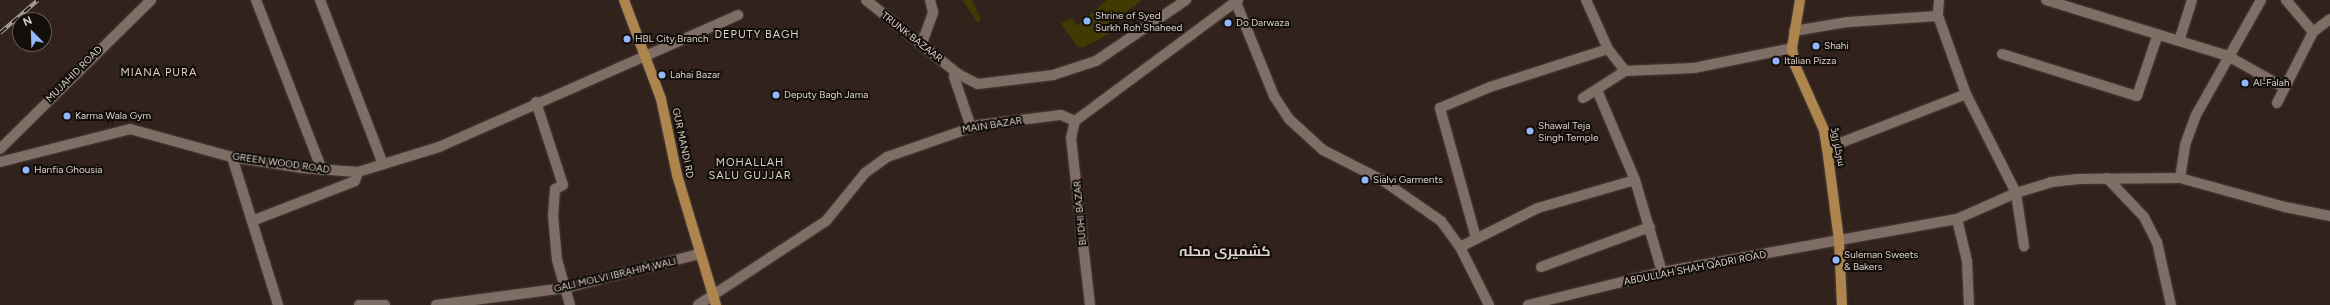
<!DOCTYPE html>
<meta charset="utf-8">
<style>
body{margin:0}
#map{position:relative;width:2330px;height:305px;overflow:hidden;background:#31221c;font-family:Figtree,Cairo,sans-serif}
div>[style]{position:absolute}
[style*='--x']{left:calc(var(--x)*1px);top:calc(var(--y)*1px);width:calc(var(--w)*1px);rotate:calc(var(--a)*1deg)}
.green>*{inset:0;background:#403b03}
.roads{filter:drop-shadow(0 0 1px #4b3f3a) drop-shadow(0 0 1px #4b3f3a)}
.minor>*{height:10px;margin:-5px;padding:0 5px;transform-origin:5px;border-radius:5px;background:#7f6e66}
.major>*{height:10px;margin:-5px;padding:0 5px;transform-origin:5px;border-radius:5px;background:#ae854c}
.rail>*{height:4px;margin-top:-2px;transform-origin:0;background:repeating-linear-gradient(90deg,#140e0a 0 8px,#afa59f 0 16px);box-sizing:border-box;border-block:1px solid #afa59f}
.dots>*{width:11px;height:11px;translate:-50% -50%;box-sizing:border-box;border:2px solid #140e0a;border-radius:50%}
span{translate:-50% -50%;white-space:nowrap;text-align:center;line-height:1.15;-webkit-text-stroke:4px #140e0a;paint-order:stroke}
.poi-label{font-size:10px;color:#dbd2cd}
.left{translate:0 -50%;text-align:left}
.street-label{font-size:10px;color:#dbd2cd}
.neighbourhood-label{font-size:11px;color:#dbd2cd;letter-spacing:1px}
.district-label{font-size:14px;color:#dbd2cd;font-weight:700}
.north{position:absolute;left:12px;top:12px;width:40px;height:40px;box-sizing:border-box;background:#140e0a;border:1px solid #645c58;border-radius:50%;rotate:337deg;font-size:11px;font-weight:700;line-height:16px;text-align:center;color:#dbd2cd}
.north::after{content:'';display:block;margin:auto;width:14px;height:18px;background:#92b7fd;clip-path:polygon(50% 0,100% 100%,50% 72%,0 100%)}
</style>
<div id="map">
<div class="green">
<div style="clip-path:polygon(962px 0,972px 0,981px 19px,978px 23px)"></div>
<div style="clip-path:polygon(1107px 0,1142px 0,1114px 21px,1110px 33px,1083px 48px,1077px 46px,1061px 23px,1072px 18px,1077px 26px)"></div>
</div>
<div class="roads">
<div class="minor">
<div style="--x:256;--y:0;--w:182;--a:68.8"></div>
<div style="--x:320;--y:0;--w:176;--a:69"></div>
<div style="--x:866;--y:0;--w:118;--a:38.8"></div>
<div style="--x:958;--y:74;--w:22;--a:27"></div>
<div style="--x:978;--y:84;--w:76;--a:-6.8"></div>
<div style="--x:1053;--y:75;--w:45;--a:-18"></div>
<div style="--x:1096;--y:61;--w:109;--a:-34.1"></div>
<div style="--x:1235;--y:0;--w:104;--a:67.9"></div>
<div style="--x:1274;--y:96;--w:27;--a:57"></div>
<div style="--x:1289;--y:119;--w:46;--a:42.4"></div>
<div style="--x:1323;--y:150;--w:66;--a:27"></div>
<div style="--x:1382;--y:180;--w:72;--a:34.8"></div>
<div style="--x:1441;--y:221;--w:32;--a:54"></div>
<div style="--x:1460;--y:247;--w:65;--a:63.4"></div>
<div style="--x:1586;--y:0;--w:54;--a:65.8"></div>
<div style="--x:1608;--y:49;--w:28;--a:52"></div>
<div style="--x:1939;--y:0;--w:16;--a:94"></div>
<div style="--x:1938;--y:16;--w:83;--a:70.3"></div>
<div style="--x:1966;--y:94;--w:111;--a:63.2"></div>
<div style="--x:2016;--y:193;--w:54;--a:81.4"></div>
<div style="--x:2046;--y:0;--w:190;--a:17.1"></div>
<div style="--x:2228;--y:56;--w:63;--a:29.4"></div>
<div style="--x:2286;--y:0;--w:42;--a:49.8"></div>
<div style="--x:1794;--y:31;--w:55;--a:-9.5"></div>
<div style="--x:1848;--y:22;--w:90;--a:-3.8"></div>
<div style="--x:2179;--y:41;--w:43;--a:-72.4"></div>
<div style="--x:922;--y:43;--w:33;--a:-70"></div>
<div style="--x:933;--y:12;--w:12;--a:-104"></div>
<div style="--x:2002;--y:54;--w:141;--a:17.3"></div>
<div style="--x:2137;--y:96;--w:65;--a:-71.3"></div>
<div style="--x:958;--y:74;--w:5;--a:143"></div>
<div style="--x:954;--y:77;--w:53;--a:71.2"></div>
<div style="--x:1597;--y:90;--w:98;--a:67.1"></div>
<div style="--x:1635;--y:180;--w:96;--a:73.6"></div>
<div style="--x:1583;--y:98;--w:50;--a:-32.7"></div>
<div style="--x:1625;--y:71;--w:69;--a:-2.5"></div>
<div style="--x:1694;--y:68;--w:100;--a:-11.5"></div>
<div style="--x:536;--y:102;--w:87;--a:72"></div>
<div style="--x:563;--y:185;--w:9;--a:153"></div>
<div style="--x:555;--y:189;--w:26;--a:94"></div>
<div style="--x:553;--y:215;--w:45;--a:84.9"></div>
<div style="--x:557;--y:260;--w:47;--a:73.9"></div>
<div style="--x:2277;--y:103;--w:80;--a:-63.1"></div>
<div style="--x:2313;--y:32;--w:21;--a:-37"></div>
<div style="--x:1075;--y:121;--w:203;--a:-36.6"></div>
<div style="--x:1075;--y:121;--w:17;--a:103"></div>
<div style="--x:1071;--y:138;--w:168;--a:83.5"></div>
<div style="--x:1827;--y:148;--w:149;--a:-21.2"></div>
<div style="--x:0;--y:149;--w:212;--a:-44.6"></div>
<div style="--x:232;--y:157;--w:155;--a:72.7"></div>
<div style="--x:0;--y:162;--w:134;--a:-14.2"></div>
<div style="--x:130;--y:129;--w:106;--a:15.4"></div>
<div style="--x:232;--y:157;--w:72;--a:8.8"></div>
<div style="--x:303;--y:168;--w:55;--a:4.2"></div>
<div style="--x:358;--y:172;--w:85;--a:-17.2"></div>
<div style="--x:439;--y:147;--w:327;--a:-23.8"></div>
<div style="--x:2107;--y:178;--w:54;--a:46.5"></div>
<div style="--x:2144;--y:217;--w:28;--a:63"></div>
<div style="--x:2157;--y:242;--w:65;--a:77.5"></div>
<div style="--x:2180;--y:178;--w:33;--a:-81"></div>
<div style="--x:2185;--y:145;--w:32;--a:-70"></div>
<div style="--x:2196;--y:115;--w:132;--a:-60.5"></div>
<div style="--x:1957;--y:219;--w:43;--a:76.6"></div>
<div style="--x:1967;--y:261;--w:44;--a:87.4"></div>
<div style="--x:252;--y:221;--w:110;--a:-21.2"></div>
<div style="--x:355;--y:181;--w:9;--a:-72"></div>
<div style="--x:1476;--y:238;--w:135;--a:-105.5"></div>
<div style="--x:1440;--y:108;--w:54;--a:-22.8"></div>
<div style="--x:1490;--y:87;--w:124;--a:-17.9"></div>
<div style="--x:1460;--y:247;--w:87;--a:-26.6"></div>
<div style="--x:1538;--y:208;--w:101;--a:-16.1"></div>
<div style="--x:1541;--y:267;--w:116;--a:-20.2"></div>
<div style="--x:359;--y:305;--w:26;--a:0"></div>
<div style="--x:436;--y:305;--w:130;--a:-7.5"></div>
<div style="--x:565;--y:288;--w:138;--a:-14.2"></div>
<div style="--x:698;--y:305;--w:153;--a:-33.3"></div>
<div style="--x:826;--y:221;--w:62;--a:-50.9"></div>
<div style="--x:865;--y:173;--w:27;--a:-36"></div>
<div style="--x:887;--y:157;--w:97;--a:-19.2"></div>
<div style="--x:979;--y:125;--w:83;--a:-7"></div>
<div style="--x:1061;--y:115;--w:15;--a:23"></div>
<div style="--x:1528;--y:305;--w:138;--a:-13.8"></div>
<div style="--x:1662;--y:272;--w:300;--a:-10.2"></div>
<div style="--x:1957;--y:219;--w:64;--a:-23.8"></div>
<div style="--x:2016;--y:193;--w:37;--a:-17"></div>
<div style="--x:2051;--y:182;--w:28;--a:-6"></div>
<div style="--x:2079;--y:179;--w:101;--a:-0.6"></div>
<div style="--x:2180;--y:178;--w:109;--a:15.4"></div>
<div style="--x:2285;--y:207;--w:46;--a:11.3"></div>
</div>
<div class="major">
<div style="--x:624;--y:0;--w:106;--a:69.5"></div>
<div style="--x:661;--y:99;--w:78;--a:78.1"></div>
<div style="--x:677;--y:175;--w:136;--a:73.3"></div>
<div style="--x:1800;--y:0;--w:49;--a:99.5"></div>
<div style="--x:1792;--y:48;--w:17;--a:80"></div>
<div style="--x:1795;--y:65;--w:71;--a:66"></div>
<div style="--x:1824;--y:130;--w:18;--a:81"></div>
<div style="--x:1827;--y:148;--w:93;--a:82.6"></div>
<div style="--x:1839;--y:240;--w:65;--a:87.4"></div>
</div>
</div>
<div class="rail">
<div style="--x:0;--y:33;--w:50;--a:-41"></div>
</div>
<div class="dots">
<div style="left:1087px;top:21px;background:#92b7fd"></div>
<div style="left:1228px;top:23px;background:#92b7fd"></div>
<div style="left:627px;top:39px;background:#92b7fd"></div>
<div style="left:1816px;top:46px;background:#92b7fd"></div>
<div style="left:1776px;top:61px;background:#92b7fd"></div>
<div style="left:662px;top:75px;background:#92b7fd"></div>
<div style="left:2245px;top:83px;background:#92b7fd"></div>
<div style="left:776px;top:95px;background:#92b7fd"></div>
<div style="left:67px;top:116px;background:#92b7fd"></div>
<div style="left:1530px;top:131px;background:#92b7fd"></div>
<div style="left:26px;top:170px;background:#92b7fd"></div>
<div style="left:1365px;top:180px;background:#92b7fd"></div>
<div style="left:1836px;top:260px;background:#92b7fd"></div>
</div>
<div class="poi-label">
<span class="left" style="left:1095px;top:21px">Shrine of Syed<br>Surkh Roh Shaheed</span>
<span class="left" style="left:1236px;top:23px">Do Darwaza</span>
<span class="left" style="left:635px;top:39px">HBL City Branch</span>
<span class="left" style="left:1824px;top:46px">Shahi</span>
<span class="left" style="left:1784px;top:61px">Italian Pizza</span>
<span class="left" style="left:670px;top:75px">Lahai Bazar</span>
<span class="left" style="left:2253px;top:83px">Al-Falah</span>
<span class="left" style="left:784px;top:95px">Deputy Bagh Jama</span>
<span class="left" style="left:75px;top:116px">Karma Wala Gym</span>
<span class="left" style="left:1538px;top:131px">Shawal Teja<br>Singh Temple</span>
<span class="left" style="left:34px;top:170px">Hanfia Ghousia</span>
<span class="left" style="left:1373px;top:180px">Sialvi Garments</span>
<span class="left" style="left:1844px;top:260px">Suleman Sweets<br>&amp; Bakers</span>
</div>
<div class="street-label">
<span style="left:912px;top:37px;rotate:38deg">TRUNK BAZAAR</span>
<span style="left:74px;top:74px;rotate:-45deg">MUJAHID ROAD</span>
<span style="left:992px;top:125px;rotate:-9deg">MAIN BAZAR</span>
<span style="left:683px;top:143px;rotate:78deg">GUR MANDI RD</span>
<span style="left:1838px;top:147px;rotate:79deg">سرکلر روڈ</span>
<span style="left:281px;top:163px;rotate:8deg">GREEN WOOD ROAD</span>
<span style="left:1080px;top:213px;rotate:-95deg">BUDHI BAZAR</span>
<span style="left:1695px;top:268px;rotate:-11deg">ABDULLAH SHAH QADRI ROAD</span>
<span style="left:615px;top:275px;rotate:-13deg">GALI MOLVI IBRAHIM WALI</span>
</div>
<div class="neighbourhood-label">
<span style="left:757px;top:35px">DEPUTY BAGH</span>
<span style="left:159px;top:73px">MIANA PURA</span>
<span style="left:750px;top:170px">MOHALLAH<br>SALU GUJJAR</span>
</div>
<div class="district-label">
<span style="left:1225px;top:252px">کشمیری محلہ</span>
</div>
<div class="north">N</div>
</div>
